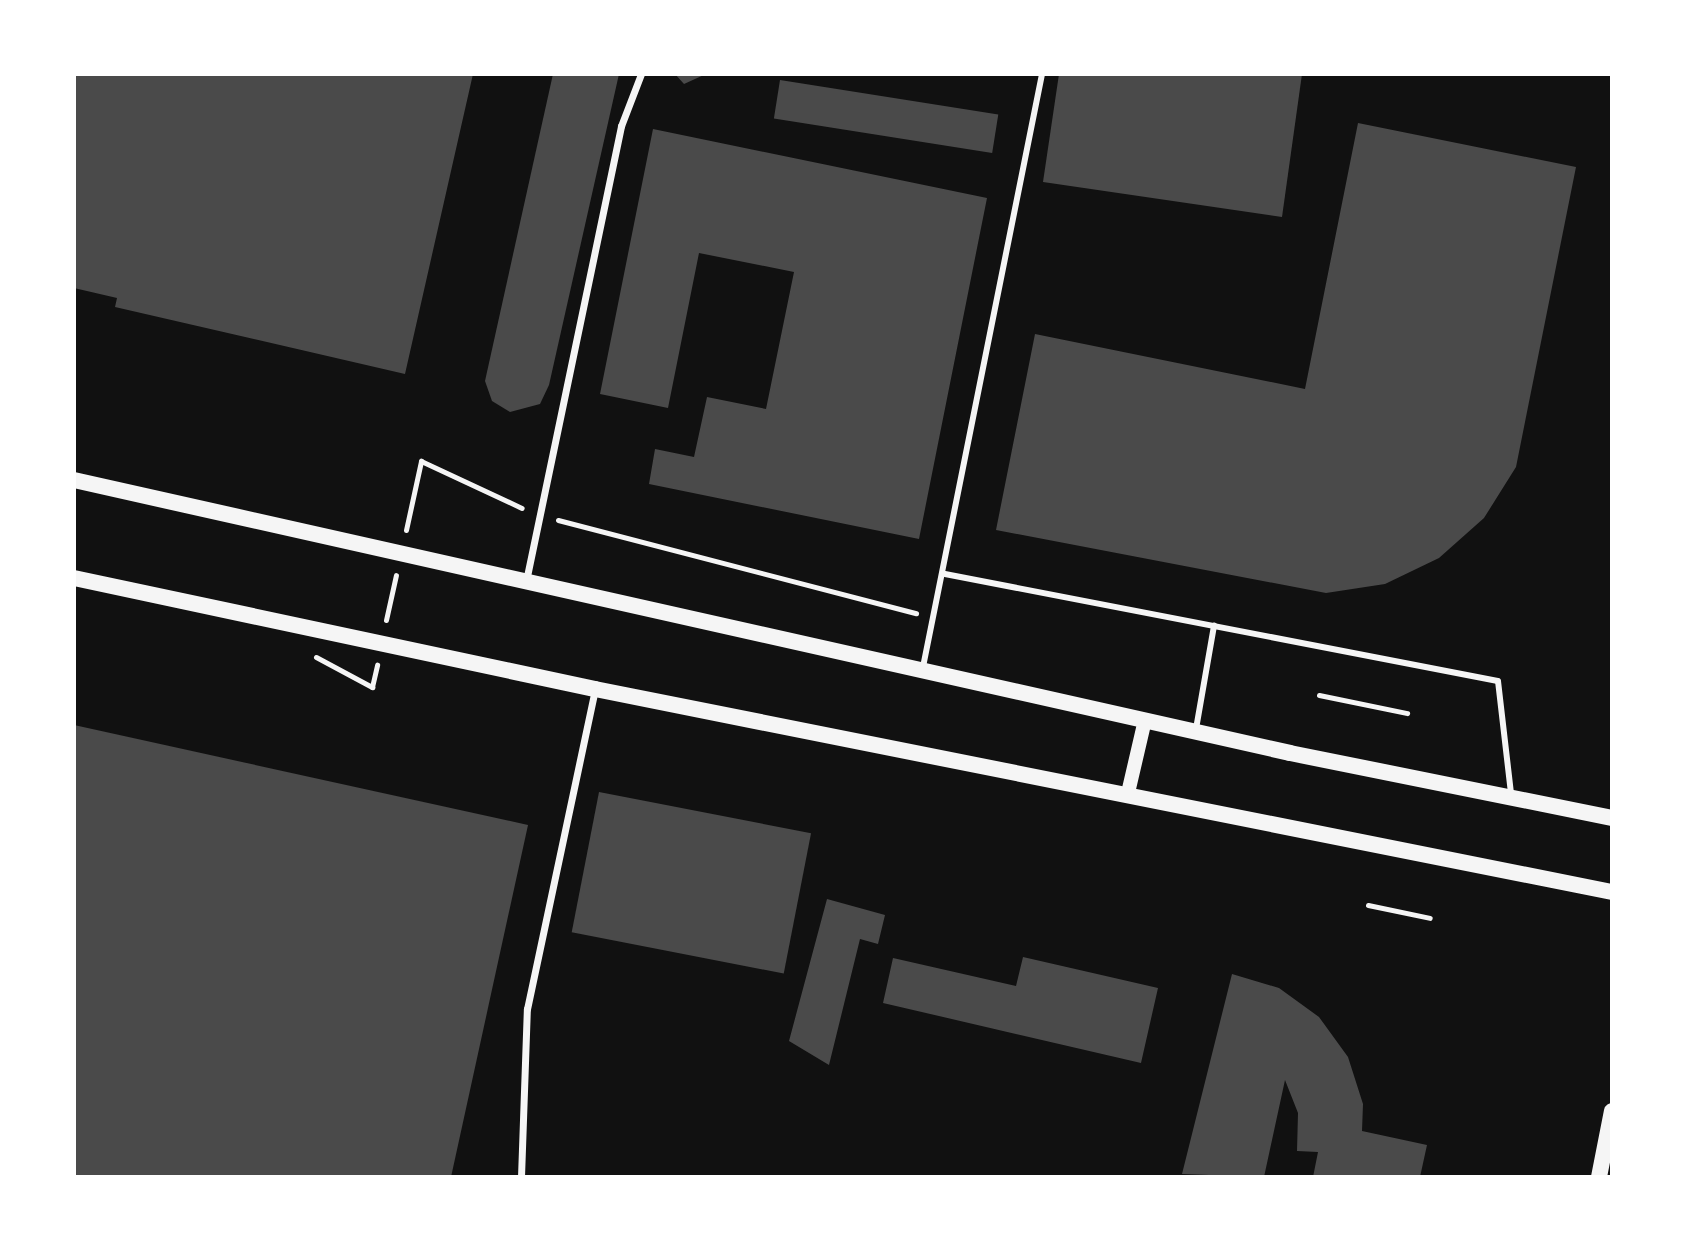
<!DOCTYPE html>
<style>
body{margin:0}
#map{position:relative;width:1686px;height:1251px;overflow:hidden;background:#111;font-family:"Times New Roman",serif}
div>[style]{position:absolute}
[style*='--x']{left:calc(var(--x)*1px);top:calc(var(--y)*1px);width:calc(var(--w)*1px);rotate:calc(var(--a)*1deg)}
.building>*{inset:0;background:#4a4a4a;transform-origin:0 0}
.path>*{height:5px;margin:-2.5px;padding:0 2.5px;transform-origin:2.5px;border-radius:2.5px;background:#f5f5f5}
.service>*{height:6px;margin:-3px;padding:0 3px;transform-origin:3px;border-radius:3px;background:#f5f5f5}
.pedestrian>*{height:7px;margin:-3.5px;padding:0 3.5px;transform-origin:3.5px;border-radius:3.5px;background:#f5f5f5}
.tertiary>*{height:14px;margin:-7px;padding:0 7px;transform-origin:7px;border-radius:7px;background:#f5f5f5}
.secondary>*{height:16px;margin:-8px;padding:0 8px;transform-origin:8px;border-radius:8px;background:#f5f5f5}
span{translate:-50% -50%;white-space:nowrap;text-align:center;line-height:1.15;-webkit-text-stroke:8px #fff;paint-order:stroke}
.frame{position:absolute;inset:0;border:76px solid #fff;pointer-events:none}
</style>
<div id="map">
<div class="building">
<div style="clip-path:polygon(74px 74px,473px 74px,405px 374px,115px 307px,117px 298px,74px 288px)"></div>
<div style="clip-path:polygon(553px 74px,619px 74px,549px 385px,540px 404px,510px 412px,492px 401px,485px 381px)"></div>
<div style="clip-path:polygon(675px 74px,706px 74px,684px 84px)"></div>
<div style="clip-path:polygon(1059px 74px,1302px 74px,1282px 217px,1043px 182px)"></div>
<div style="left:780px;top:80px;width:221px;height:39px;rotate:9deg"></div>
<div style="clip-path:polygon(1358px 123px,1576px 167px,1516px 467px,1484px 518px,1439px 558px,1385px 584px,1326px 593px,996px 530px,1035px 334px,1305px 389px)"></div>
<div style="clip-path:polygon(653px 129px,987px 198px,919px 539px,649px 484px,655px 449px,694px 457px,707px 397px,766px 409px,794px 272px,699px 253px,668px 408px,600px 394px)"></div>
<div style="clip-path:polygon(74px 725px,528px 825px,451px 1177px,74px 1177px)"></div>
<div style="left:599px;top:792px;width:216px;height:143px;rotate:11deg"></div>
<div style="clip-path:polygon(827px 899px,885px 915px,878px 944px,860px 939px,829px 1065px,789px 1041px)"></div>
<div style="clip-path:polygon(1023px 957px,1158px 988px,1141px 1063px,883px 1003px,893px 958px,1016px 986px)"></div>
<div style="clip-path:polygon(1232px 974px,1279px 988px,1319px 1017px,1348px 1057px,1363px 1104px,1362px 1131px,1427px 1145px,1420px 1177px,1313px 1177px,1318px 1152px,1297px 1151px,1298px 1113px,1285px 1080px,1264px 1177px,1182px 1174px)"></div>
</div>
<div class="path">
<div style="--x:558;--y:520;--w:370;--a:14.6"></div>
<div style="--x:406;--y:530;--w:71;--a:-77.7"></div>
<div style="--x:421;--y:461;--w:111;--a:25"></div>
<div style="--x:386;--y:620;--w:46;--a:-77.5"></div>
<div style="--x:316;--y:657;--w:64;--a:28.2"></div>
<div style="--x:372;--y:687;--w:23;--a:-77"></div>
<div style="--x:1319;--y:695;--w:90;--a:11.6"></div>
<div style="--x:1368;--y:905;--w:63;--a:11.8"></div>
</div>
<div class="service">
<div style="--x:945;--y:574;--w:563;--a:10.95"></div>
<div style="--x:1498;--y:681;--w:114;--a:83.4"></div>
<div style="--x:923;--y:667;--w:605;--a:-78.65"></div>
<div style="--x:1196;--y:729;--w:105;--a:-80.1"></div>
</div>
<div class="pedestrian">
<div style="--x:526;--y:581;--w:465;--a:-78.2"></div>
<div style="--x:621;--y:126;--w:56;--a:-69"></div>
<div style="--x:521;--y:1177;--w:168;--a:-88"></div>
<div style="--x:527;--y:1009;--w:326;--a:-78"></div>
</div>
<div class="tertiary">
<div style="--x:1128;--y:793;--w:75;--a:-76.9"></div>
</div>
<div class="secondary">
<div style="--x:74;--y:480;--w:1246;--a:12.65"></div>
<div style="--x:1290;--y:753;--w:328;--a:11.4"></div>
<div style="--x:74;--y:578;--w:533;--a:12.03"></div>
<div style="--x:595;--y:689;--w:1037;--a:11.29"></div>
<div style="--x:1599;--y:1177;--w:67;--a:-78.9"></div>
</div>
<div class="frame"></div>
</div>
